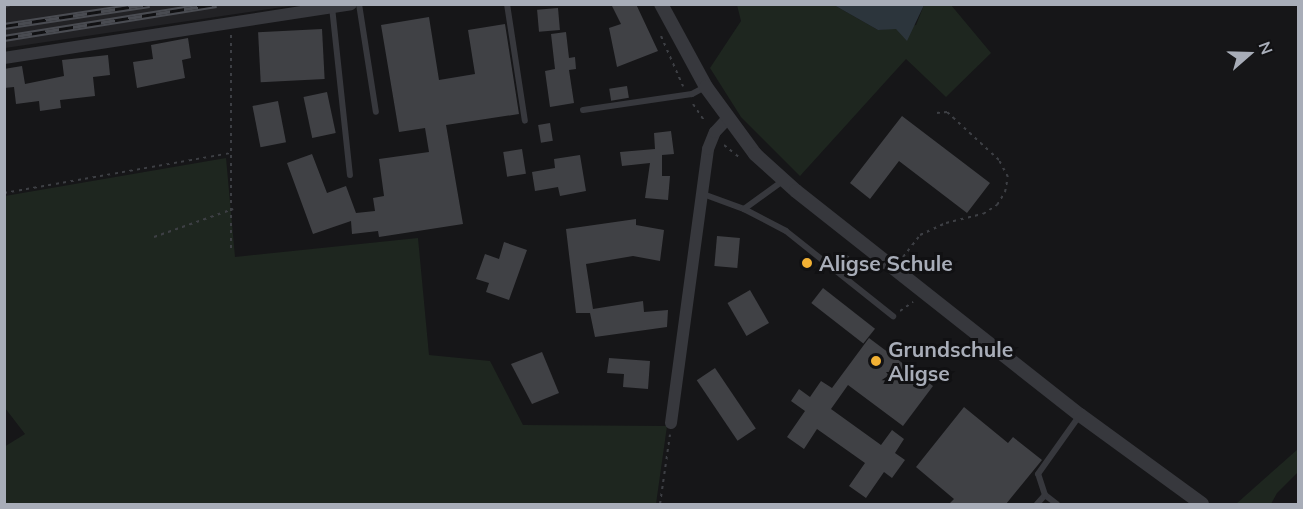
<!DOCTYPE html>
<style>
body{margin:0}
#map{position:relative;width:1303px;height:509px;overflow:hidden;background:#161618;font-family:Mulish,sans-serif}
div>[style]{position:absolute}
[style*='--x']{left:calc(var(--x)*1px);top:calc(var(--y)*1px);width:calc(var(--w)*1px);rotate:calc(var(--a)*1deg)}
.built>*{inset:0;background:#222225}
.green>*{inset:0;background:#1e261f}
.water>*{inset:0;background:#2c353c}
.building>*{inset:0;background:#404145;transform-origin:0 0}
.path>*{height:2px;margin-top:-1px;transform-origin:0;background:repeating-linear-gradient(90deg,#3d3f44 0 3px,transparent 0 7.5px)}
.service>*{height:6px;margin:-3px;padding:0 3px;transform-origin:3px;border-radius:3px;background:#37383d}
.minor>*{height:12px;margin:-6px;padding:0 6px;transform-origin:6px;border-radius:6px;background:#37383d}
.tertiary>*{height:14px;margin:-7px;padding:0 7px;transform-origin:7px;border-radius:7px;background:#37383d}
.rail>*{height:7px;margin-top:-3.5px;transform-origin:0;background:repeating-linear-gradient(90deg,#111113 0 14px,#4a4c52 0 28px);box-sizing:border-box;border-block:2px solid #4a4c52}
.dots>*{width:16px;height:16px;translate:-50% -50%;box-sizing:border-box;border:3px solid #111113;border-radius:50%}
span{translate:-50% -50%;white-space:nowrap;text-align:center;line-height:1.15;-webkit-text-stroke:6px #111113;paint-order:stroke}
.poi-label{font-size:21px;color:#a8adb8;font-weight:700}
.left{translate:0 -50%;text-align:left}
.frame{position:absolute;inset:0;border:6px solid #a8adb8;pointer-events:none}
.north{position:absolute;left:1219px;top:24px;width:60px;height:60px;-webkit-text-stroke:4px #111113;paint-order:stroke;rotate:70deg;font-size:16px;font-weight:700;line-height:24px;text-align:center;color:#a8adb8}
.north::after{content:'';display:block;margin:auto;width:21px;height:27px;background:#a8adb8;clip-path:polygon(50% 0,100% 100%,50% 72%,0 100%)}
</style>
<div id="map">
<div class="built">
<div style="clip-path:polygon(23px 4px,296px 5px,5px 48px,4px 7px)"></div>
</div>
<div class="green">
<div style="clip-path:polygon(737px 5px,834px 5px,878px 30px,916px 25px,924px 5px,951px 5px,991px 53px,946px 97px,906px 59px,800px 176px,741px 117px,710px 68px,741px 21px)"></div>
<div style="clip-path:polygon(226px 158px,235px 257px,418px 238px,429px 355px,490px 361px,523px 425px,667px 426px,656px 504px,5px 504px,4px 447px,25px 434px,5px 408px,5px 196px)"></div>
<div style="clip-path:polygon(1298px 449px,1298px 472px,1277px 493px,1271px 504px,1236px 504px)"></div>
</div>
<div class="water">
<div style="clip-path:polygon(834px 5px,834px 4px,924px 5px,907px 41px,896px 29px,878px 30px)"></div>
</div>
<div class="building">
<div style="clip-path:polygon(611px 4px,636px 4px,658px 51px,617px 67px,609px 28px,621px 24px)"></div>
<div style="left:558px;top:8px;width:22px;height:21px;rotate:85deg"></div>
<div style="clip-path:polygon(429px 17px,439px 80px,475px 74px,468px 30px,505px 24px,519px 114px,446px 125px,463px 224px,379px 237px,378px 231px,352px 234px,351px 221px,313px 234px,287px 163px,312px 154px,327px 193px,346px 186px,356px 213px,375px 211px,373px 198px,384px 196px,379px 159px,429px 152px,425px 128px,399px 132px,381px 25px)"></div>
<div style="left:322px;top:29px;width:50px;height:64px;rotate:87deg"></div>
<div style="clip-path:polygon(566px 32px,569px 58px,575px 57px,576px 69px,569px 70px,574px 103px,550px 107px,545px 71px,555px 69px,551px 34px)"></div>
<div style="clip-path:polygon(188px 38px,191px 58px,182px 60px,185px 78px,137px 88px,133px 62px,153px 59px,151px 45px)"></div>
<div style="clip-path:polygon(108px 55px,110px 75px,93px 77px,95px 96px,60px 100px,61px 108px,40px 111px,39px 101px,16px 104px,14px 87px,4px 88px,4px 69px,22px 66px,25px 84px,64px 76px,62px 60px)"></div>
<div style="left:627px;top:86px;width:12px;height:18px;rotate:81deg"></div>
<div style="left:327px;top:92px;width:42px;height:24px;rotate:78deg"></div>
<div style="left:278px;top:101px;width:42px;height:26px;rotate:79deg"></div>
<div style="clip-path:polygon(902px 116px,990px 183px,967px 213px,899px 161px,870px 199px,850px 183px)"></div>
<div style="left:550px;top:123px;width:18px;height:12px;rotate:81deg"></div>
<div style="clip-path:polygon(671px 131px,674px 154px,662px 155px,662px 176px,670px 176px,668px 200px,645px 198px,650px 163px,622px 166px,620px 152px,655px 149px,654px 133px)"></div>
<div style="left:522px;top:149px;width:25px;height:19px;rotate:81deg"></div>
<div style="clip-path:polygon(580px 155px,586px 191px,560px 196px,558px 187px,535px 191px,532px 172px,555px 168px,554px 159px)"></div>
<div style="clip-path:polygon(636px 219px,636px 225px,664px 230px,660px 261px,633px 256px,586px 264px,593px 309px,643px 301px,644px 312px,668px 310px,667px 327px,595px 337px,590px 313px,576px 313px,566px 229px)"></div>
<div style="left:717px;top:236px;width:23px;height:30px;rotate:5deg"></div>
<div style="clip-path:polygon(504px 242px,527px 250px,509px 300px,486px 292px,489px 283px,476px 279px,485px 254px,499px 259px)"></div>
<div style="left:823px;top:288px;width:66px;height:19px;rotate:38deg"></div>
<div style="left:750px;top:290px;width:38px;height:26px;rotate:60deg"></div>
<div style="clip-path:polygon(869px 338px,933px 386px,903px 426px,848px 385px,831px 409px,881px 445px,892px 430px,904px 439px,895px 453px,905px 460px,892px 478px,884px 472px,866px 498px,849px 486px,865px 463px,817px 429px,804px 449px,787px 437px,805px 411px,791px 401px,799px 389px,810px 397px,821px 381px,832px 388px)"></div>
<div style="clip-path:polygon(542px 352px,559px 393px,532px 404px,511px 364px)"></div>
<div style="clip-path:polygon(609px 358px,650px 361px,648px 389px,623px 387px,624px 374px,607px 373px)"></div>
<div style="left:715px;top:368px;width:73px;height:22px;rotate:56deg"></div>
<div style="clip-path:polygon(964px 407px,1008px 443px,1013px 437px,1042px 460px,1006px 504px,949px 504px,954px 499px,916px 467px)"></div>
</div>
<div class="path">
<div style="--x:231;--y:35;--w:216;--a:90"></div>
<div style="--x:661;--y:36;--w:55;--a:66.3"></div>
<div style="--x:693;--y:104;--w:22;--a:56"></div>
<div style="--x:724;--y:145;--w:21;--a:39"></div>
<div style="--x:4;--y:193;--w:231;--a:-10"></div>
<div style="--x:154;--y:237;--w:84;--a:-19.5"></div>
<div style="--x:903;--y:257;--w:28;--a:-52"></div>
<div style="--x:920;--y:235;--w:29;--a:-25"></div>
<div style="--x:946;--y:223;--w:38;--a:-14"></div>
<div style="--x:983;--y:214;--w:17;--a:-33"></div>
<div style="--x:997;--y:205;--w:15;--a:-58"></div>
<div style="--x:1005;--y:192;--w:15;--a:-79"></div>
<div style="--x:1008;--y:177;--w:19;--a:-118"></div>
<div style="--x:999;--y:160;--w:71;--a:-137.3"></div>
<div style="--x:947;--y:112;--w:11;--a:175"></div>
<div style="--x:844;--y:265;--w:14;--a:-65"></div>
<div style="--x:900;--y:311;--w:16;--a:-35"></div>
<div style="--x:660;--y:504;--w:70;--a:-81.8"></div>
</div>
<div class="service">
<div style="--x:359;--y:4;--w:109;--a:81.1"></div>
<div style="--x:507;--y:4;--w:118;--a:81.3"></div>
<div style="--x:4;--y:5;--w:4;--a:-14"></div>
<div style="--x:332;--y:7;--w:169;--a:83.9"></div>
<div style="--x:583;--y:110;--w:110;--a:-8.4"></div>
<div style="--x:692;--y:94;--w:15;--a:-28"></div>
<div style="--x:703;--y:194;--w:44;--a:20.1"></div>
<div style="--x:744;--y:209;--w:47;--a:27.6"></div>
<div style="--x:786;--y:231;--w:137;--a:38.5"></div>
<div style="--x:744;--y:209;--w:49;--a:-35.9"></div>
<div style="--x:1045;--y:495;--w:15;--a:37"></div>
<div style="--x:1037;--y:504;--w:12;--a:-48"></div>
<div style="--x:1045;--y:495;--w:22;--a:-108"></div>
<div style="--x:1038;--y:474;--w:72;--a:-54.6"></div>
</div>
<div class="minor">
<div style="--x:4;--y:58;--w:351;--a:-8.8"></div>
<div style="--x:671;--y:423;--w:276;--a:-82.3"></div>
<div style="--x:708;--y:149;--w:18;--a:-68"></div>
<div style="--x:715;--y:132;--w:18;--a:-47"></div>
</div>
<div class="tertiary">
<div style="--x:661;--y:4;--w:94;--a:61.5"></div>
<div style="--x:706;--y:87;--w:83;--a:53.8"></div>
<div style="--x:755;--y:154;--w:55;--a:42.1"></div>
<div style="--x:796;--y:191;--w:362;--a:38.3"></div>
<div style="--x:1080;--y:415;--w:151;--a:36.1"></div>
</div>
<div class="rail">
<div style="--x:4;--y:26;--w:147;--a:-8.6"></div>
<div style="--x:4;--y:38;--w:215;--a:-9.1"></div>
</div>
<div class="dots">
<div style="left:807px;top:263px;background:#f2b134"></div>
<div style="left:876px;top:361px;background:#f2b134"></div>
</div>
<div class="poi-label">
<span class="left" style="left:819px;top:263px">Aligse Schule</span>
<span class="left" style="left:888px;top:361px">Grundschule<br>Aligse</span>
</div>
<div class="frame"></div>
<div class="north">N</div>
</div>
